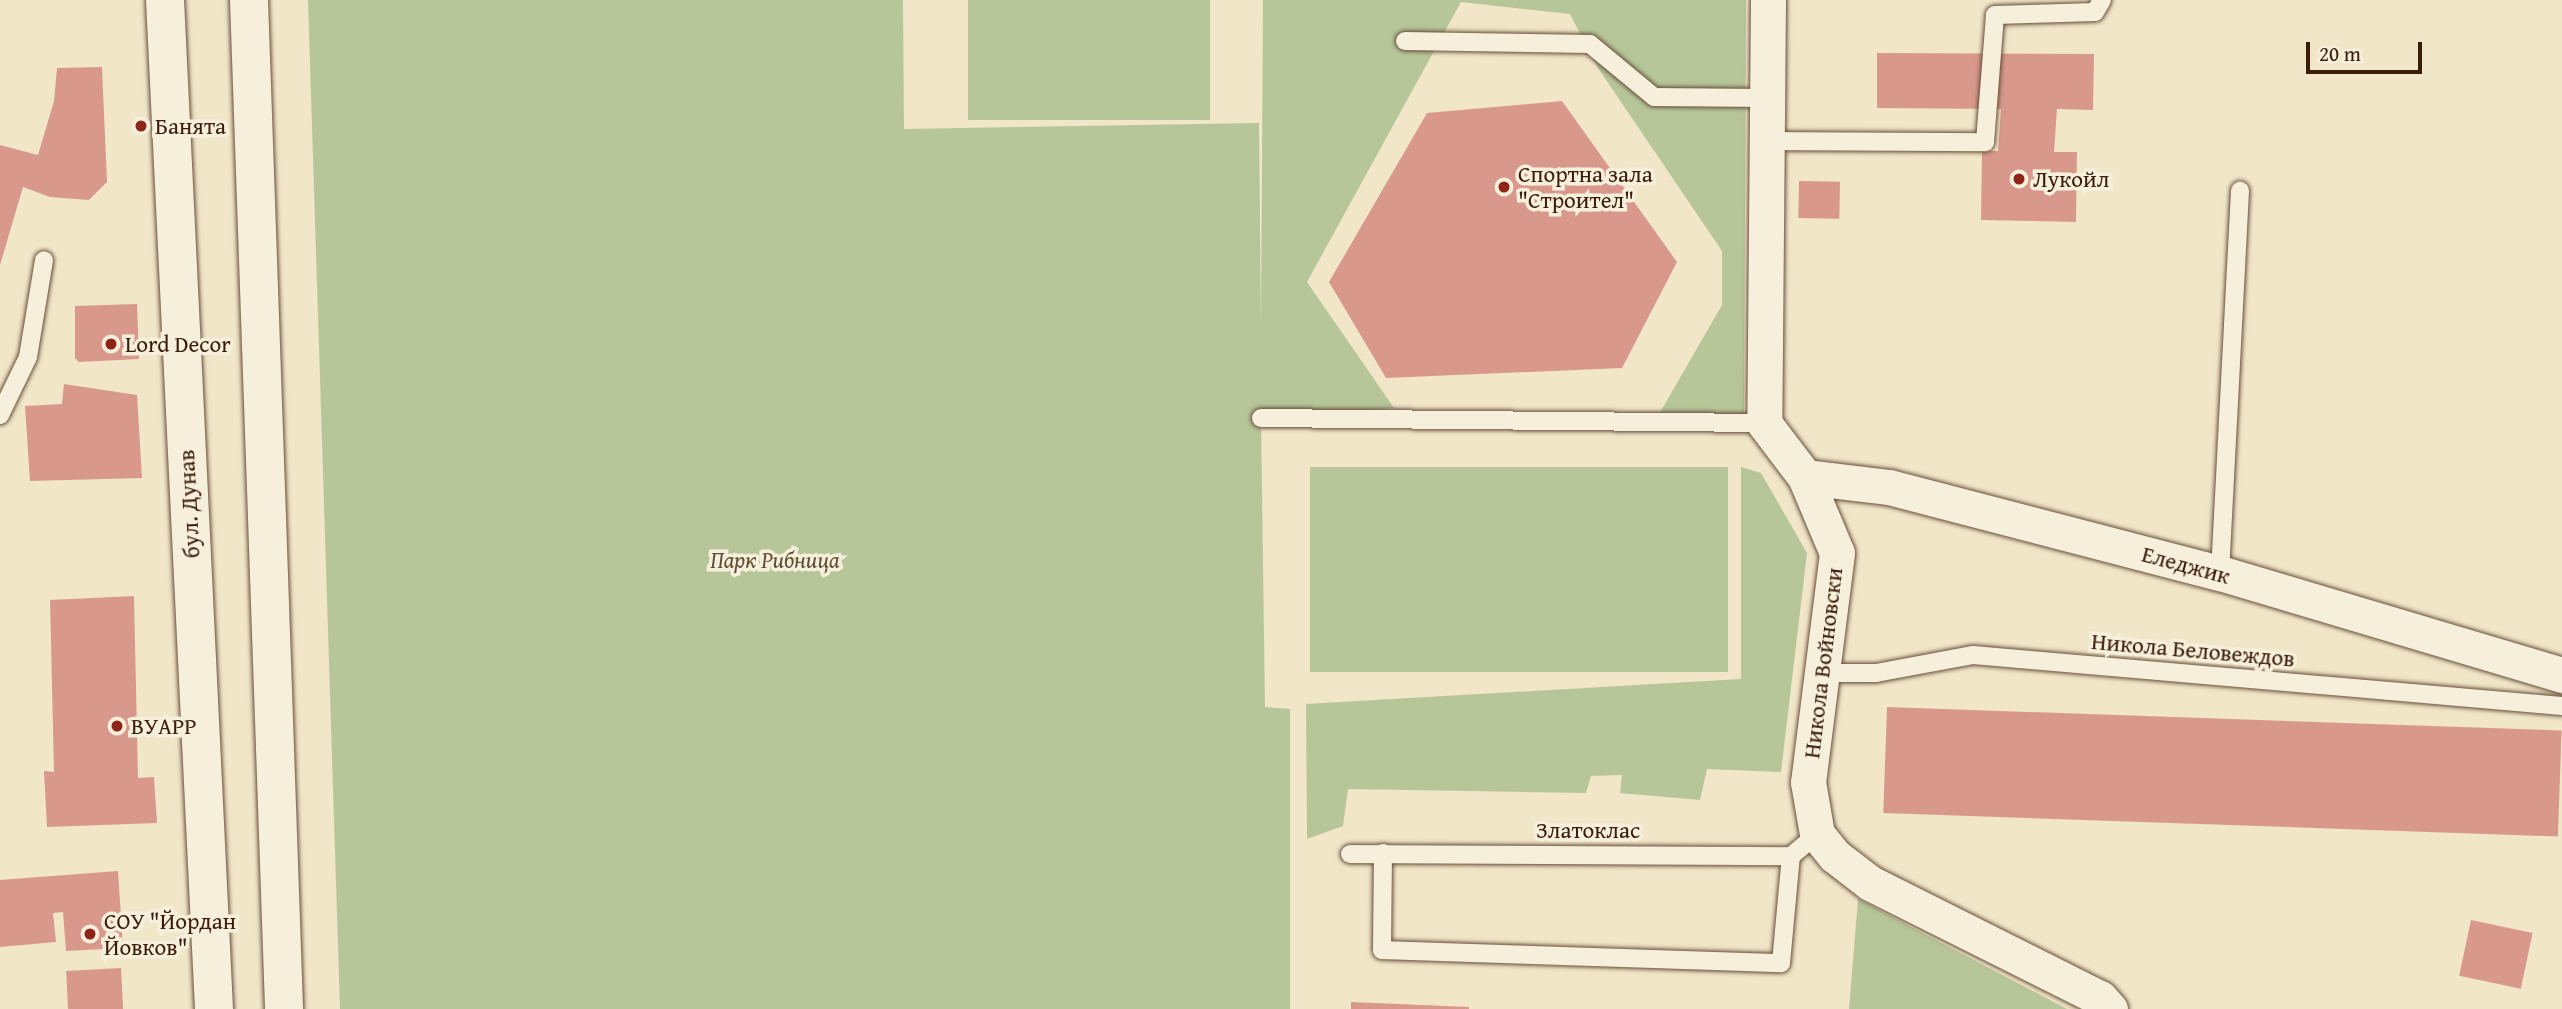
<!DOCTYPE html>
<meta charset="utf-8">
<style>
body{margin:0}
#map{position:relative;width:2562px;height:1009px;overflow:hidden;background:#f1e6c8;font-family:"Gentium Book Plus",serif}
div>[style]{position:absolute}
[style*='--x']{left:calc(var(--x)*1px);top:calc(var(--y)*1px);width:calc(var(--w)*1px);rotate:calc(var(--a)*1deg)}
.green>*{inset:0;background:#b6c699;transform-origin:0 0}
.building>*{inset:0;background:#d8998c;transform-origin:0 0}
.roads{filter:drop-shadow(0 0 2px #684e3a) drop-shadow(0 0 2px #684e3a)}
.service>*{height:18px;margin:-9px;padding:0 9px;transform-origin:9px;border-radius:9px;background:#f6efdb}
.minor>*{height:35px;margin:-17.5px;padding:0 17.5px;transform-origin:17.5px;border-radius:17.5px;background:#f6efdb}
.secondary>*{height:38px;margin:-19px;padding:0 19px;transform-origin:19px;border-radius:19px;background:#f6efdb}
.dots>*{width:19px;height:19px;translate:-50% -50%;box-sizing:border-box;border:4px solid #f6efdb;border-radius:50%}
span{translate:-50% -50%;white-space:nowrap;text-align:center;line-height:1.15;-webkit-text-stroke:7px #f6efdb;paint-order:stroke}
.poi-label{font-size:23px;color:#3b1c0a}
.left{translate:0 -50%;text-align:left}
.street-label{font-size:23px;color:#3b1c0a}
.park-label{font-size:23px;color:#604f35;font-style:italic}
.scale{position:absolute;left:2306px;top:42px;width:116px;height:32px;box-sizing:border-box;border:4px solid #3b1c0a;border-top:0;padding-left:9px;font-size:21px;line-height:24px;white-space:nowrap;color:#3b1c0a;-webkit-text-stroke:5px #f6efdb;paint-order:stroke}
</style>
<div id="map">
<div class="green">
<div style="clip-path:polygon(308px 0,903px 0,904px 129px,1259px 123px,1261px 325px,1263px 0,1746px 0,1744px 418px,1658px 416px,1722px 305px,1722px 251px,1598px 68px,1570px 14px,1461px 2px,1307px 282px,1394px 408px,1261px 418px,1265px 707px,1290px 709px,1290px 1009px,340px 1009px)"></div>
<div style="left:968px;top:0;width:242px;height:120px"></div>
<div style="left:1728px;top:467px;width:205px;height:418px;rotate:90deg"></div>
<div style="clip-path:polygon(1741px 467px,1761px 473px,1807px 553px,1781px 772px,1707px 769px,1700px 800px,1620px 793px,1622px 775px,1591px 776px,1586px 793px,1348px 789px,1343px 826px,1307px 839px,1306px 704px,1741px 679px)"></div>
<div style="clip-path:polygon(1858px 899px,2067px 1009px,1849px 1009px)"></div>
</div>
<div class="building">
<div style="clip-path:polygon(1877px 53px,2094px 54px,2093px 110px,2057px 109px,2054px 152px,2077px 152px,2076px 222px,1981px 220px,1982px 151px,1998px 151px,2001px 109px,1877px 108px)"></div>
<div style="clip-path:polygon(102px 67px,107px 182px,89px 200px,50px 197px,23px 187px,0 265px,0 145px,38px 155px,54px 101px,57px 68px)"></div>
<div style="clip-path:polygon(1562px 101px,1677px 262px,1622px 368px,1386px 378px,1329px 282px,1427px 113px)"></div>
<div style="left:1799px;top:181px;width:41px;height:37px;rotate:1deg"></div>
<div style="clip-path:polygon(137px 304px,139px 359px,79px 362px,75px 358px,75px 306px)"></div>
<div style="clip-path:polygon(64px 384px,137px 395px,142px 478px,30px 481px,25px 406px,62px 404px)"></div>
<div style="clip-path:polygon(134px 596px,138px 778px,154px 777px,157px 823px,47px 827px,44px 771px,54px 772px,50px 600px)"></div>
<div style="left:1887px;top:707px;width:675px;height:106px;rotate:2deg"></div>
<div style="clip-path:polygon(118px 871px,123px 948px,66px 951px,63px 912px,53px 913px,56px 942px,0 947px,0 880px)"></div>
<div style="left:2471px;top:920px;width:63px;height:57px;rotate:12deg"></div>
<div style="left:121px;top:968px;width:41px;height:55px;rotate:87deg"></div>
<div style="clip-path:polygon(1351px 1002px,1469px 1007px,1469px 1009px,1351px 1009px)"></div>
</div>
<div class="roads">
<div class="service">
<div style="--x:1405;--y:41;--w:185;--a:0.9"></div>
<div style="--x:1590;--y:44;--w:83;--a:39.6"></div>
<div style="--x:1654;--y:97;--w:111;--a:0.5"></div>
<div style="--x:1765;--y:141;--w:220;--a:0.3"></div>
<div style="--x:1985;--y:142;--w:127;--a:-85.5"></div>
<div style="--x:1995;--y:15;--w:100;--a:-1.7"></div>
<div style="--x:2095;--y:12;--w:14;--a:-60"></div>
<div style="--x:0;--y:415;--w:64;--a:-64.2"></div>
<div style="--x:28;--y:357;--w:98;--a:-80.6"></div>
<div style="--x:1261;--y:418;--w:503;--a:0.57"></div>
<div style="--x:2220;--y:573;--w:383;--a:-87"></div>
<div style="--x:1822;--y:673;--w:54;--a:0"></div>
<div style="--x:1876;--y:673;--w:99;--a:-10.5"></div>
<div style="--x:1973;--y:655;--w:591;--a:4.95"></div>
<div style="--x:1383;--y:853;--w:97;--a:90.6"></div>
<div style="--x:1382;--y:950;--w:399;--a:1.9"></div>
<div style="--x:1781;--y:963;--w:107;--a:-84.7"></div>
<div style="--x:1350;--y:854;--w:441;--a:0.3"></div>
<div style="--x:1791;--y:856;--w:34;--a:-40"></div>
</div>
<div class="minor">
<div style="--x:1768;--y:0;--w:423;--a:90.5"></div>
<div style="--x:1764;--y:423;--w:68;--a:52.8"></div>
<div style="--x:1805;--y:477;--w:82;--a:67.2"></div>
<div style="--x:1837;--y:553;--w:231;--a:97.2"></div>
<div style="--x:1808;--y:782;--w:53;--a:80.2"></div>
<div style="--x:1817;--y:834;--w:28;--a:51"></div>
<div style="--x:1835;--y:856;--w:44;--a:37.6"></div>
<div style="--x:1870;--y:883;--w:257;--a:26.6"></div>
<div style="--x:2100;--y:998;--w:15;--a:48"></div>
<div style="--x:1805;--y:477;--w:85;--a:6.8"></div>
<div style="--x:1889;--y:487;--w:342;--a:14.6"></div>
<div style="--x:2220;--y:573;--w:357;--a:16.6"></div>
</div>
<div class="secondary">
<div style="--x:165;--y:0;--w:1010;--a:87.22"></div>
<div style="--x:249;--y:0;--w:1010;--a:88.01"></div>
</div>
</div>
<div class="dots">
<div style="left:141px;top:126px;background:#8f2418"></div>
<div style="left:2019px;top:179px;background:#8f2418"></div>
<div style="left:1504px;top:187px;background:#8f2418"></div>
<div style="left:111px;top:344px;background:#8f2418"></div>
<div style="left:117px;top:726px;background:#8f2418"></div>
<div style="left:90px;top:934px;background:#8f2418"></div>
</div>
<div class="poi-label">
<span class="left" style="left:155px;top:126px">Банята</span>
<span class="left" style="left:1518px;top:187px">Спортна зала<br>"Строител"</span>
<span class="left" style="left:2033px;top:179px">Лукойл</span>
<span class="left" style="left:125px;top:344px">Lord Decor</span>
<span class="left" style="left:131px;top:726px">ВУАРР</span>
<span class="left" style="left:104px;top:934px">СОУ "Йордан<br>Йовков"</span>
</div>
<div class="street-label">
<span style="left:189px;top:504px;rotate:-93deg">бул. Дунав</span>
<span style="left:2186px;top:565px;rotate:15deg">Еледжик</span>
<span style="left:2193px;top:650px;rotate:5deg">Никола Беловеждов</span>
<span style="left:1823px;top:663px;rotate:-83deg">Никола Войновски</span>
<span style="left:1588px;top:830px">Златоклас</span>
</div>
<div class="park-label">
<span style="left:775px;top:560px">Парк Рибница</span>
</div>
<div class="scale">20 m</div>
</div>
